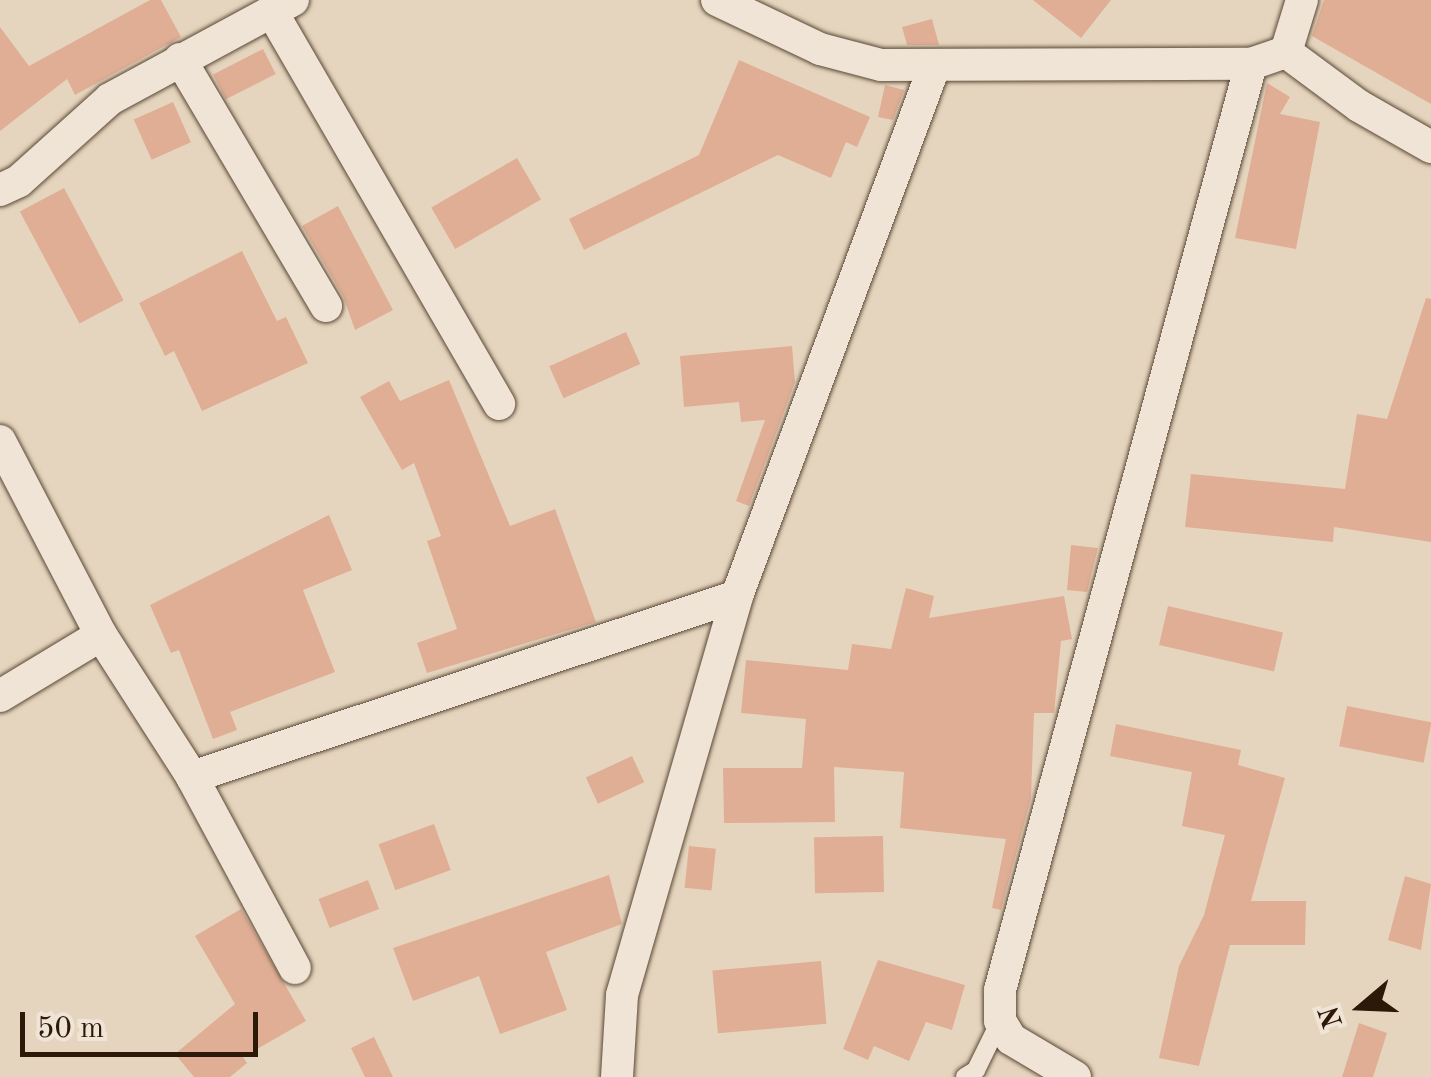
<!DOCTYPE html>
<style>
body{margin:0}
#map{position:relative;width:1431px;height:1077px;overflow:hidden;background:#e6d5be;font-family:"Old Standard TT",serif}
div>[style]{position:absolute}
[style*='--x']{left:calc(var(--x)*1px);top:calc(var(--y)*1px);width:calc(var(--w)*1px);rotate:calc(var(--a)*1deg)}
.building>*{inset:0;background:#e0ae94;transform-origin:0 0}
.roads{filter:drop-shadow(0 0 2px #5a4836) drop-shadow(0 0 2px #5a4836)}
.service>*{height:18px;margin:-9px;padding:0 9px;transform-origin:9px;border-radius:9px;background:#efe4d5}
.minor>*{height:32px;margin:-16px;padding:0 16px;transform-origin:16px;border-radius:16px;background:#efe4d5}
span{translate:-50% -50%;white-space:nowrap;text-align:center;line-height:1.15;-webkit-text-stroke:8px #efe4d5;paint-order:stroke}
.north{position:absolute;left:1311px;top:957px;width:100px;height:100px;-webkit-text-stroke:8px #efe4d5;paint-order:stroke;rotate:251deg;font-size:28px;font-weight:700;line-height:40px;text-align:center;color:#2c1908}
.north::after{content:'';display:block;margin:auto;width:35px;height:45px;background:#2c1908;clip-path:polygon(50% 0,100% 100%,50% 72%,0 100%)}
.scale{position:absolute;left:20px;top:1012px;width:238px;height:45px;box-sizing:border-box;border:5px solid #2c1908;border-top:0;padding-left:12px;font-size:30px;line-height:35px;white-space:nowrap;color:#2c1908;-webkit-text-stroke:8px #efe4d5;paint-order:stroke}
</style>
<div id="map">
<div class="building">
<div style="clip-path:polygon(150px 0,161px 0,181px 37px,75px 95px,67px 79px,0 131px,0 27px,29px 66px)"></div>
<div style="clip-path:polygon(1033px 0,1111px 0,1081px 38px)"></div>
<div style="clip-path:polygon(1324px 0,1431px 0,1431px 104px,1312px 36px)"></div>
<div style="clip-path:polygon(932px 19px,939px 45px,907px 45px,902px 27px)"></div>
<div style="left:263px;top:49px;width:28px;height:56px;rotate:63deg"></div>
<div style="clip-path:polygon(739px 60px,870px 117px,857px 147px,846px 142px,831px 178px,778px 155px,584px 250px,569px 219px,699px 155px)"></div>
<div style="clip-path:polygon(1267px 83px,1290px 97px,1280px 114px,1320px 122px,1296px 249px,1235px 238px)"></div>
<div style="clip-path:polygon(885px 85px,904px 90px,893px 120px,878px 117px)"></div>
<div style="left:173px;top:102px;width:44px;height:43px;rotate:66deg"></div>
<div style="left:517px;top:158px;width:48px;height:99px;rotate:60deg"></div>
<div style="left:64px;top:188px;width:127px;height:50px;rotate:62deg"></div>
<div style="clip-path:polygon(338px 206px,393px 310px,355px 330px,343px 296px,302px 226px)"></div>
<div style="clip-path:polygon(242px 251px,277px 321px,286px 317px,308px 363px,202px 411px,174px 351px,165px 356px,139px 303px)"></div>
<div style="clip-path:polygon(1426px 298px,1431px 299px,1431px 542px,1334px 527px,1333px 542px,1185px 527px,1191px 474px,1345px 489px,1357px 414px,1387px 419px)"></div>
<div style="left:626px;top:332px;width:35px;height:84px;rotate:66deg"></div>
<div style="clip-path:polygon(792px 346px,795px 382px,749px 506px,736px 501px,765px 420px,741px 422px,739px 402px,684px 407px,680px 356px)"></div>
<div style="clip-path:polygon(449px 380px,510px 526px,555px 509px,596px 622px,427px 673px,417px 643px,457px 629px,427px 541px,441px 536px,414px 463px,402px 470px,360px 397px,389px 381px,400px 401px)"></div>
<div style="clip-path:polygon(329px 515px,352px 570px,303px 590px,335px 672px,230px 712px,237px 730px,213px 739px,179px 650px,171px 653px,150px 605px)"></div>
<div style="clip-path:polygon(1071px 545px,1098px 548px,1087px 592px,1067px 590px)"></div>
<div style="clip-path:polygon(906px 588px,934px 596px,929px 618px,1064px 596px,1072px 639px,1061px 641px,1054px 713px,1034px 713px,1031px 798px,1001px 910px,992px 908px,1006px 839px,900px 828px,904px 772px,834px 767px,835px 822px,724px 823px,723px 768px,802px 768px,806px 719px,741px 713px,746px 660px,848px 670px,852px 644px,891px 649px)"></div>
<div style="left:1168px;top:606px;width:118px;height:40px;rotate:13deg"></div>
<div style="left:1347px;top:706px;width:86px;height:41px;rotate:11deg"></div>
<div style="clip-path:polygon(1116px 724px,1241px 750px,1238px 765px,1285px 778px,1251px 901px,1306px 901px,1305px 945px,1230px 945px,1199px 1066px,1159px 1058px,1179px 966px,1204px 915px,1225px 835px,1182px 826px,1192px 772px,1110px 756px)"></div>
<div style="left:632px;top:756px;width:29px;height:51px;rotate:65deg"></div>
<div style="left:434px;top:824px;width:49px;height:59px;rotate:70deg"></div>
<div style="left:883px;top:836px;width:56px;height:69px;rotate:89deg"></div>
<div style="left:689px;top:846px;width:27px;height:42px;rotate:6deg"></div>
<div style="clip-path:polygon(609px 875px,622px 924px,546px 952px,567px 1010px,500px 1034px,479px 976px,413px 1001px,393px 948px)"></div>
<div style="clip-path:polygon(1405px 876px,1431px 884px,1421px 950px,1388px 940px)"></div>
<div style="left:368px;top:880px;width:31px;height:53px;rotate:69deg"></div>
<div style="clip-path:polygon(241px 909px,306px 1021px,243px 1057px,247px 1063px,230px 1077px,194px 1077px,175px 1054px,235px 1004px,195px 936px)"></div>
<div style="clip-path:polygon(878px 960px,965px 985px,952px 1030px,926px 1022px,909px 1061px,874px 1046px,868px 1060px,843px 1049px)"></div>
<div style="left:821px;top:961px;width:63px;height:109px;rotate:85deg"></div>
<div style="clip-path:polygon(1359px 1023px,1387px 1033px,1373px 1077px,1342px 1077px)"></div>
<div style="clip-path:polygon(374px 1037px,393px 1077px,365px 1077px,351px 1048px)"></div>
</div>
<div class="roads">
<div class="service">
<div style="--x:965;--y:1077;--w:13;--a:-32"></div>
<div style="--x:976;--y:1070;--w:55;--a:-63.9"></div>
</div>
<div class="minor">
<div style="--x:717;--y:0;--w:114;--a:25.4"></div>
<div style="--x:820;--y:49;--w:63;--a:14.7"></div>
<div style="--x:881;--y:65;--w:370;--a:-0.2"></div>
<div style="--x:1251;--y:64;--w:37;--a:-19"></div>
<div style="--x:1286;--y:52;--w:91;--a:36.5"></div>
<div style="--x:1359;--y:106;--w:83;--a:29.7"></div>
<div style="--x:272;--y:12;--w:453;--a:59.9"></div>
<div style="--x:1286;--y:52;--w:54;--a:-72.9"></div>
<div style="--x:180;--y:59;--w:287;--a:59.4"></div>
<div style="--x:0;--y:190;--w:21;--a:-25"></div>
<div style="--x:19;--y:181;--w:122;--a:-42"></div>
<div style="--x:110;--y:99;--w:208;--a:-28.4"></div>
<div style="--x:0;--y:441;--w:219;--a:62.5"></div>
<div style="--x:101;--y:635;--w:169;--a:57.3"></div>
<div style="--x:192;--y:777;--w:217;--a:61.7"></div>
<div style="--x:0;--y:696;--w:118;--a:-31.1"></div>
<div style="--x:192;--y:777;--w:574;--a:-18.37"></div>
<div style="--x:617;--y:1077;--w:82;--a:-86.5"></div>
<div style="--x:622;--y:995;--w:415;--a:-73.9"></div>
<div style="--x:737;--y:596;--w:564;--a:-69.57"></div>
<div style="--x:1075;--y:1077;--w:74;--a:-149.3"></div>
<div style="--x:1011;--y:1039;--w:21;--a:-121"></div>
<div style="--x:1000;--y:1021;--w:31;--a:-90"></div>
<div style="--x:1000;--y:990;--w:959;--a:-74.83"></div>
</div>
</div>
<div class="north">N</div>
<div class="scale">50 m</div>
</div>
